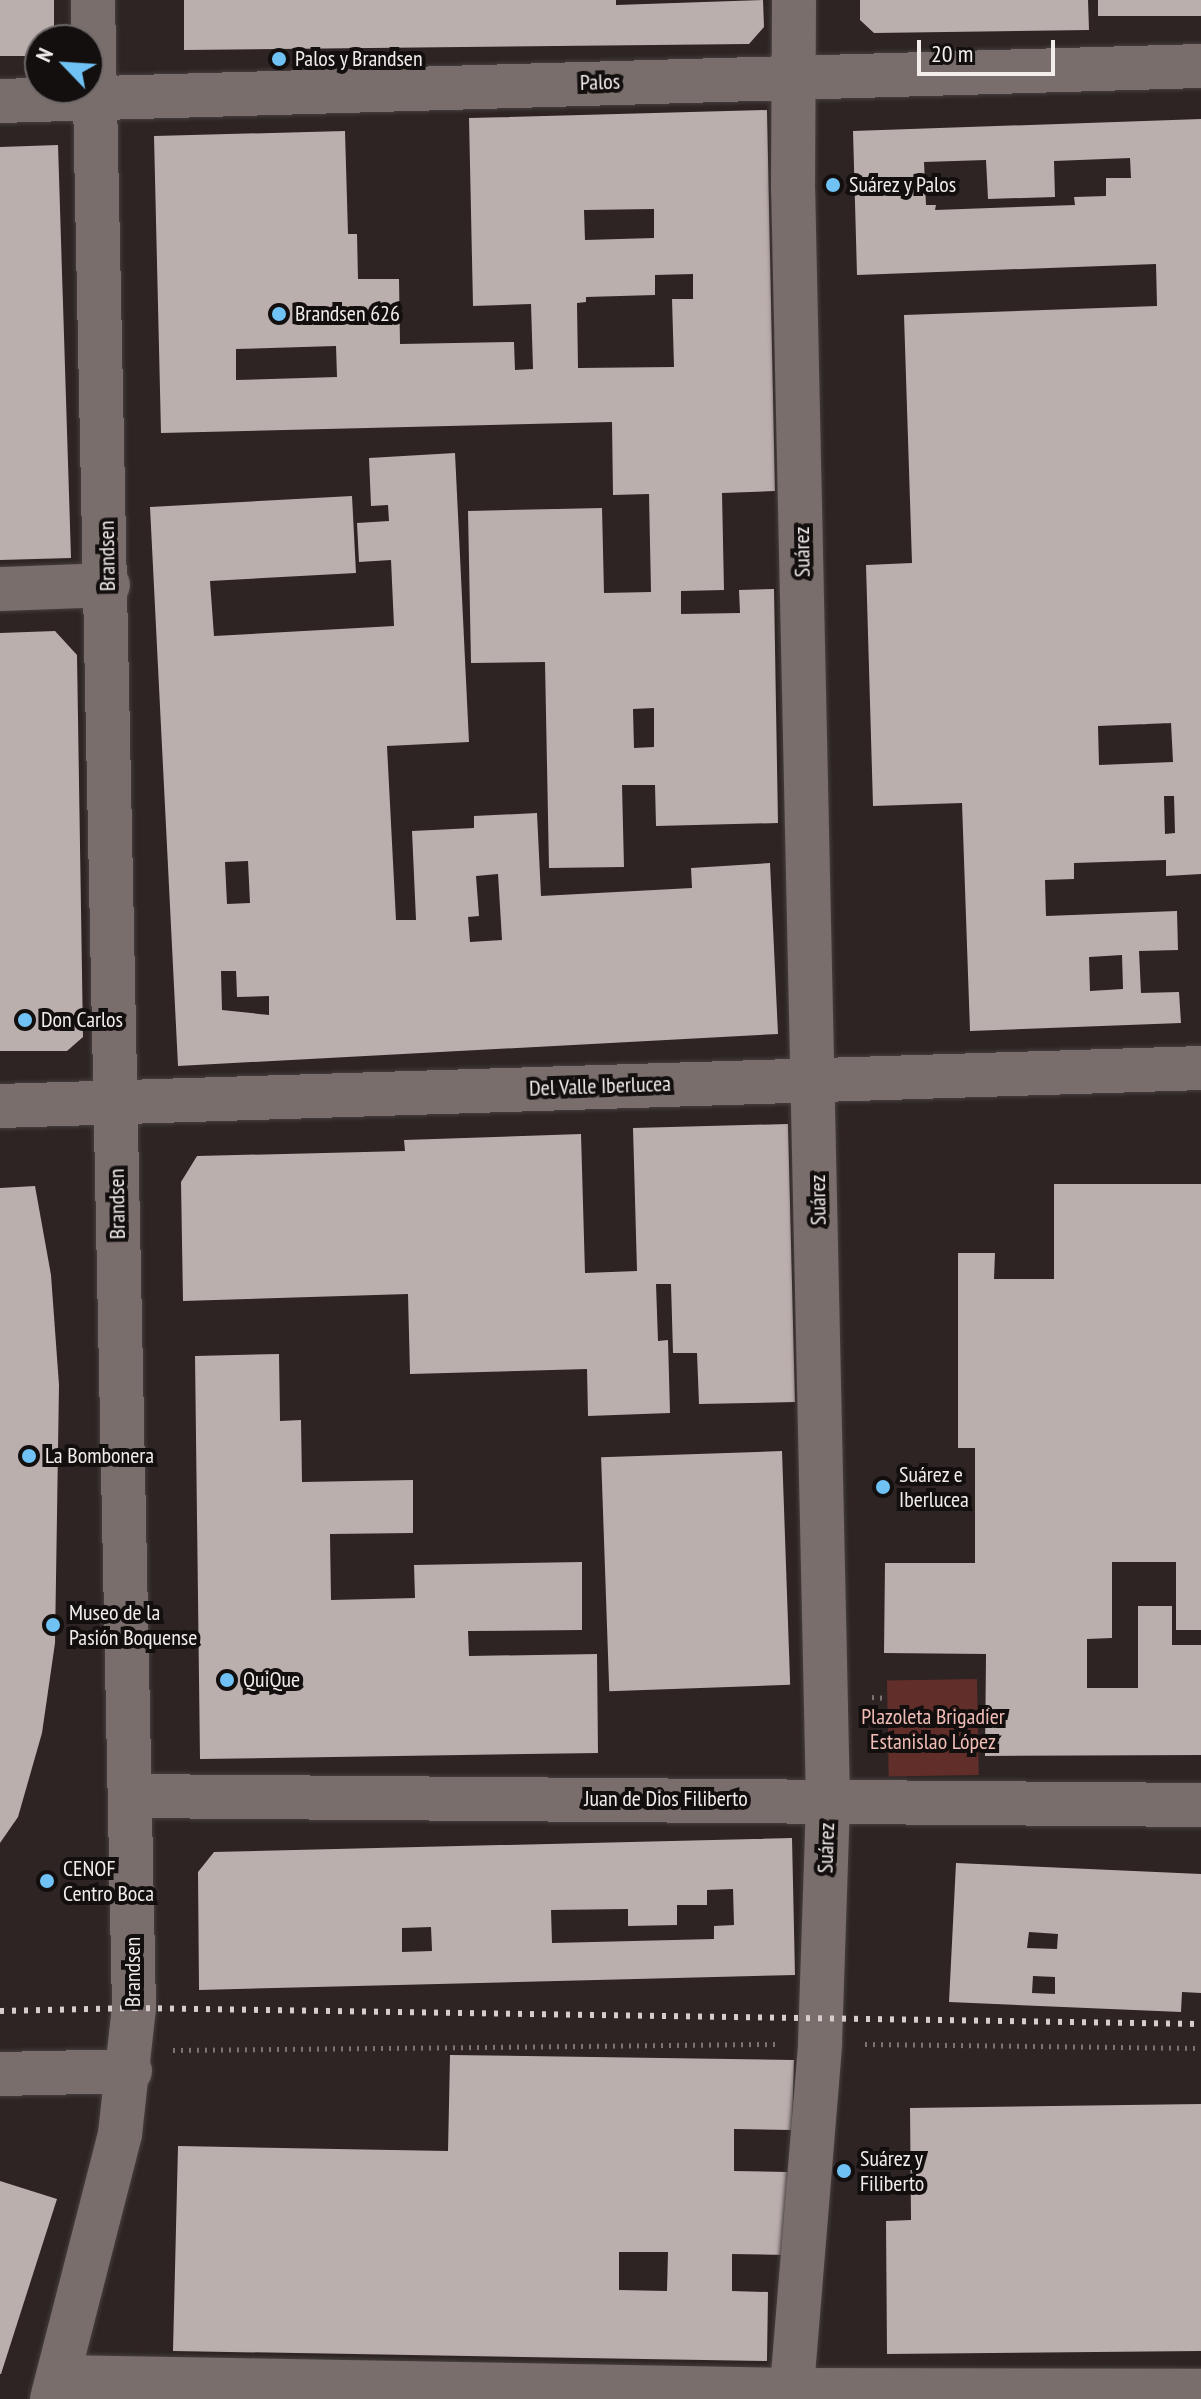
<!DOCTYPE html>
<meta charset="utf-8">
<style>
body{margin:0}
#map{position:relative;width:1201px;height:2399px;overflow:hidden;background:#2d2423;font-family:"PT Sans Narrow",sans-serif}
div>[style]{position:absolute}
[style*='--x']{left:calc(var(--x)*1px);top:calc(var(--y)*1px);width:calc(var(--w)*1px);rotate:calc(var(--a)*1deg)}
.green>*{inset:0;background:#622e29;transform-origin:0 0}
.building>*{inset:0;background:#bbafae;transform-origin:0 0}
.path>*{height:5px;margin-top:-2.5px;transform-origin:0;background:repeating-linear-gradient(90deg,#7c7473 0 2px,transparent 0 8px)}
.roads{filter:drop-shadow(0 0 2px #463f3e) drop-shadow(0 0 2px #463f3e)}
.minor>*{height:44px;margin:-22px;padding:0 22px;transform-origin:22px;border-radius:22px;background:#796e6c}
.rail>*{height:6px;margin-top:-3px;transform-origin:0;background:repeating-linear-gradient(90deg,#d5cecd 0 4px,transparent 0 12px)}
.dots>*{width:22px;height:22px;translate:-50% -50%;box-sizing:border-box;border:4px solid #130f0e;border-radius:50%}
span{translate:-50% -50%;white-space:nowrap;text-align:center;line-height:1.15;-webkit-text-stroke:8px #130f0e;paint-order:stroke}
.poi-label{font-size:22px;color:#f2eceb}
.left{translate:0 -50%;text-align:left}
.street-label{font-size:22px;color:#f2eceb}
.park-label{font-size:22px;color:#f1bdb6}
.north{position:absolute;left:24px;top:24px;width:80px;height:80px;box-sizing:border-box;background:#130f0e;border:2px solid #6c6766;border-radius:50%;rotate:295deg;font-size:22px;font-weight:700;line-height:32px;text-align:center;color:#f2eceb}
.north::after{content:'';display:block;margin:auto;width:28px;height:36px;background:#70c2f4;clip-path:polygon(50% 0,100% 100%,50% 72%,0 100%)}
.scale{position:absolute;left:917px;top:40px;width:138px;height:36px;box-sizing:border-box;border:4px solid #f2eceb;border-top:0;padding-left:10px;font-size:24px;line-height:28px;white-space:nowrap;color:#f2eceb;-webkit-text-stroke:6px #130f0e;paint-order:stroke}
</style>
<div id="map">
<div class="green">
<div style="left:977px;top:1679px;width:96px;height:90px;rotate:89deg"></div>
</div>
<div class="building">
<div style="clip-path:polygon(0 0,54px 0,54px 40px,40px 40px,40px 56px,0 56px)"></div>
<div style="clip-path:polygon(184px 0,616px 0,616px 5px,763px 0,764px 27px,749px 44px,184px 50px)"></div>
<div style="clip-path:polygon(860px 0,1088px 0,1089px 30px,874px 33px,860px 20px)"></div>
<div style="left:1098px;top:0;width:103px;height:16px"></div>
<div style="clip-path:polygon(evenodd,767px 110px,775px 491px,722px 493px,724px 590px,681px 591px,681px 614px,740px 613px,739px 590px,774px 589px,778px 823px,656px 826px,655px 785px,622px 785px,624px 867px,549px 868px,545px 662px,471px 663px,468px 511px,602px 508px,604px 593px,651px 592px,649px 494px,613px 495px,612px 422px,161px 433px,154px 136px,345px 131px,348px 234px,357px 234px,358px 279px,399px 279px,400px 344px,514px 342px,515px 370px,533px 369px,531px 304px,473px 306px,469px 118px,767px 110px,654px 209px,654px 238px,585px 240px,584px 210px,654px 209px,767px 110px,693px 274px,693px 299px,672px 299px,674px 367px,578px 368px,577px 303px,586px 302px,586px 297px,655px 295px,655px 275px,693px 274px,767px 110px,336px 346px,337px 377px,236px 380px,236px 349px,336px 346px,767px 110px,654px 708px,654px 747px,634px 748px,633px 709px,654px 708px)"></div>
<div style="clip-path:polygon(evenodd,1201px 119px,1201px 874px,1166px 876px,1166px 860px,1074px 863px,1074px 879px,1045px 880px,1046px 916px,1177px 911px,1178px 950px,1139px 951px,1141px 993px,1179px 992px,1181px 1023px,970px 1031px,962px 803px,873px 806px,866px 565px,912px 563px,904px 315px,1157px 306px,1156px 264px,857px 275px,853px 131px,1201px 119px,1130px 158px,1131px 178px,1106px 178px,1106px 196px,1074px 197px,1075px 205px,935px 210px,936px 205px,926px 205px,924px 162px,986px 160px,988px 199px,1055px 197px,1054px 161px,1130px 158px,1201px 119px,1171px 723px,1173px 762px,1099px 765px,1098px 726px,1171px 723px,1201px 119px,1164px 796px,1174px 796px,1175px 833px,1165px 834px,1164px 796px,1201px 119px,1122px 955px,1123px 989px,1090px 991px,1089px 957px,1122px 955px)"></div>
<div style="clip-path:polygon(58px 145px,71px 558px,0 560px,0 147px)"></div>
<div style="clip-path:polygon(evenodd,455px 453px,469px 742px,387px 746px,396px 920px,416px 920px,412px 831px,474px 828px,474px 816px,537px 813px,541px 896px,692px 888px,691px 868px,770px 863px,778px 1034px,178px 1066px,150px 507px,352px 496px,356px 573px,210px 581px,214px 636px,394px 626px,391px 560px,359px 562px,357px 523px,389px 521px,388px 505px,371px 506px,369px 458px,455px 453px,248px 861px,250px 903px,227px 904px,225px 862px,248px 861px,455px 453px,498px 874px,502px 940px,470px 942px,468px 917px,479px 916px,476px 876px,498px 874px,455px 453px,221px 971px,236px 971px,237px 997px,269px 996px,269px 1015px,222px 1010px,221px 971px)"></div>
<div style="clip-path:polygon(55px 631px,77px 655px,83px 1037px,67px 1051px,0 1051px,0 633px)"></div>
<div style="clip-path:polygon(788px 1124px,795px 1402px,699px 1404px,697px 1353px,673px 1353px,671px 1284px,656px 1284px,658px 1341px,668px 1340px,670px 1413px,588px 1416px,587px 1369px,410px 1374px,408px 1294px,183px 1301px,181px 1182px,197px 1156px,405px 1151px,404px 1140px,581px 1134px,585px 1273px,637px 1271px,633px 1128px)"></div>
<div style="clip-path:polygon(1054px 1184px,1201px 1184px,1201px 1630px,1176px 1630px,1176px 1562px,1112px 1562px,1112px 1638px,1087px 1639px,1087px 1688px,1138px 1688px,1138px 1606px,1172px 1606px,1172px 1645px,1201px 1645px,1201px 1755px,985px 1756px,986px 1654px,884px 1653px,885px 1563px,975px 1563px,975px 1448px,958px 1448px,958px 1253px,995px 1253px,994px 1279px,1054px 1279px)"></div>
<div style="clip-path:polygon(35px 1186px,51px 1275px,59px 1385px,55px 1643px,42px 1733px,18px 1817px,0 1843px,0 1188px)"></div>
<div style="clip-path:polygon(279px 1354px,280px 1421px,301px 1420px,302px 1482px,413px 1480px,413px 1533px,330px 1534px,331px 1600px,415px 1598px,414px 1565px,582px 1562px,582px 1630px,468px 1631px,469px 1656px,597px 1654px,598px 1753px,200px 1759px,195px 1356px)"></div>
<div style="left:782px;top:1451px;width:234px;height:181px;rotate:88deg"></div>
<div style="clip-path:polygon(evenodd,792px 1838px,795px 1975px,199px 1990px,198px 1872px,214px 1852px,792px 1838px,733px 1889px,734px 1925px,714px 1926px,714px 1939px,552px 1943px,551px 1910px,628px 1909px,628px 1926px,677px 1925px,677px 1905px,707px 1905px,707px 1890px,733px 1889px,792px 1838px,431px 1927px,432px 1951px,402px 1952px,402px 1928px,431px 1927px)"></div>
<div style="clip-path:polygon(evenodd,956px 1863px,1201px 1874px,1201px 1993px,1182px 1992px,1181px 2012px,949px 2002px,956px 1863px,1029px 1932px,1058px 1934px,1057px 1949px,1027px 1948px,1029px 1932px,956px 1863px,1033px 1976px,1055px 1977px,1055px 1994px,1032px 1993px,1033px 1976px)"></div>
<div style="clip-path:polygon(evenodd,450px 2055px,794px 2060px,792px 2130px,734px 2129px,734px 2171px,788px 2172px,787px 2255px,732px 2254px,732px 2291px,768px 2292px,767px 2361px,173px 2351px,178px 2146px,448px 2151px,450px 2055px,619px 2252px,668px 2252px,667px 2291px,619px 2290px,619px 2252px)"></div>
<div style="clip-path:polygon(1201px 2104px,1201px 2351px,887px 2354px,886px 2221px,911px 2220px,910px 2108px)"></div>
<div style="clip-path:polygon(0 2181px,57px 2199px,1px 2374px,0 2374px)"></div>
</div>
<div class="path">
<div style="--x:872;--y:1697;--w:15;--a:4"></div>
<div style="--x:865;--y:2044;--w:336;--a:0.7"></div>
<div style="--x:173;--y:2050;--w:602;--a:-0.57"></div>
</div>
<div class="roads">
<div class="minor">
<div style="--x:0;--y:101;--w:1202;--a:-1.67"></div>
<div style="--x:0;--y:589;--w:108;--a:-2.1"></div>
<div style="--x:0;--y:1106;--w:1202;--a:-1.81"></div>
<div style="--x:130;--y:1796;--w:1071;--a:0.48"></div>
<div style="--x:0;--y:2074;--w:130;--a:-1.3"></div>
<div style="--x:58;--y:2377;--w:735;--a:1.01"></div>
<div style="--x:793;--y:2390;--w:408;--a:0.1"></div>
<div style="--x:52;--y:2399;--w:274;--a:-75.6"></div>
<div style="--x:120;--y:2134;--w:127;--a:-83.7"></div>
<div style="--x:134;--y:2008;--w:2008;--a:-91.17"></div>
<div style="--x:791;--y:2399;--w:357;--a:-85.3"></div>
<div style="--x:820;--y:2043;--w:243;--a:-88.1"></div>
<div style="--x:828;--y:1800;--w:1611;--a:-91.24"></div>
<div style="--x:793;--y:189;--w:189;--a:-89.7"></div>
</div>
</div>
<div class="rail">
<div style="--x:0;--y:2011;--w:134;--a:-1.3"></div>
<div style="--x:134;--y:2008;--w:1067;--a:0.86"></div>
</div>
<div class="dots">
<div style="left:279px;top:59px;background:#70c2f4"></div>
<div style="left:833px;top:185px;background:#70c2f4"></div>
<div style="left:279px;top:314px;background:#70c2f4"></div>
<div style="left:25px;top:1020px;background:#70c2f4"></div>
<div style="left:29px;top:1456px;background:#70c2f4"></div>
<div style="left:883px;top:1487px;background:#70c2f4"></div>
<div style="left:53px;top:1625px;background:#70c2f4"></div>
<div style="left:227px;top:1680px;background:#70c2f4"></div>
<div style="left:47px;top:1881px;background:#70c2f4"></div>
<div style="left:844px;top:2171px;background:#70c2f4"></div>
</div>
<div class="poi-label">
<span class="left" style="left:295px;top:59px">Palos y Brandsen</span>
<span class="left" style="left:849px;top:185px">Suárez y Palos</span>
<span class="left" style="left:295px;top:314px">Brandsen 626</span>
<span class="left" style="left:41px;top:1020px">Don Carlos</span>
<span class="left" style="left:45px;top:1456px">La Bombonera</span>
<span class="left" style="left:899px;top:1487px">Suárez e<br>Iberlucea</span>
<span class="left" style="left:69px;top:1625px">Museo de la<br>Pasión Boquense</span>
<span class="left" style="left:243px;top:1680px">QuiQue</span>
<span class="left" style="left:63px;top:1881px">CENOF<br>Centro Boca</span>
<span class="left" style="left:860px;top:2171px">Suárez y<br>Filiberto</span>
</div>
<div class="street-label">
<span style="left:600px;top:82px;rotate:-2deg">Palos</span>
<span style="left:802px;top:552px;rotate:-91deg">Suárez</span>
<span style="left:107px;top:556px;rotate:-91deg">Brandsen</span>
<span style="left:600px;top:1086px;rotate:-2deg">Del Valle Iberlucea</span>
<span style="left:818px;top:1200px;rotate:-91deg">Suárez</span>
<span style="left:117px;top:1204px;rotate:-91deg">Brandsen</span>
<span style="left:666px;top:1799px">Juan de Dios Filiberto</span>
<span style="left:826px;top:1848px;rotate:-88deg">Suárez</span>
<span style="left:133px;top:1972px;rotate:-90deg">Brandsen</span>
</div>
<div class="park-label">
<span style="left:933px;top:1729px">Plazoleta Brigadier<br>Estanislao López</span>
</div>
<div class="north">N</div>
<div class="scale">20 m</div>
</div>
